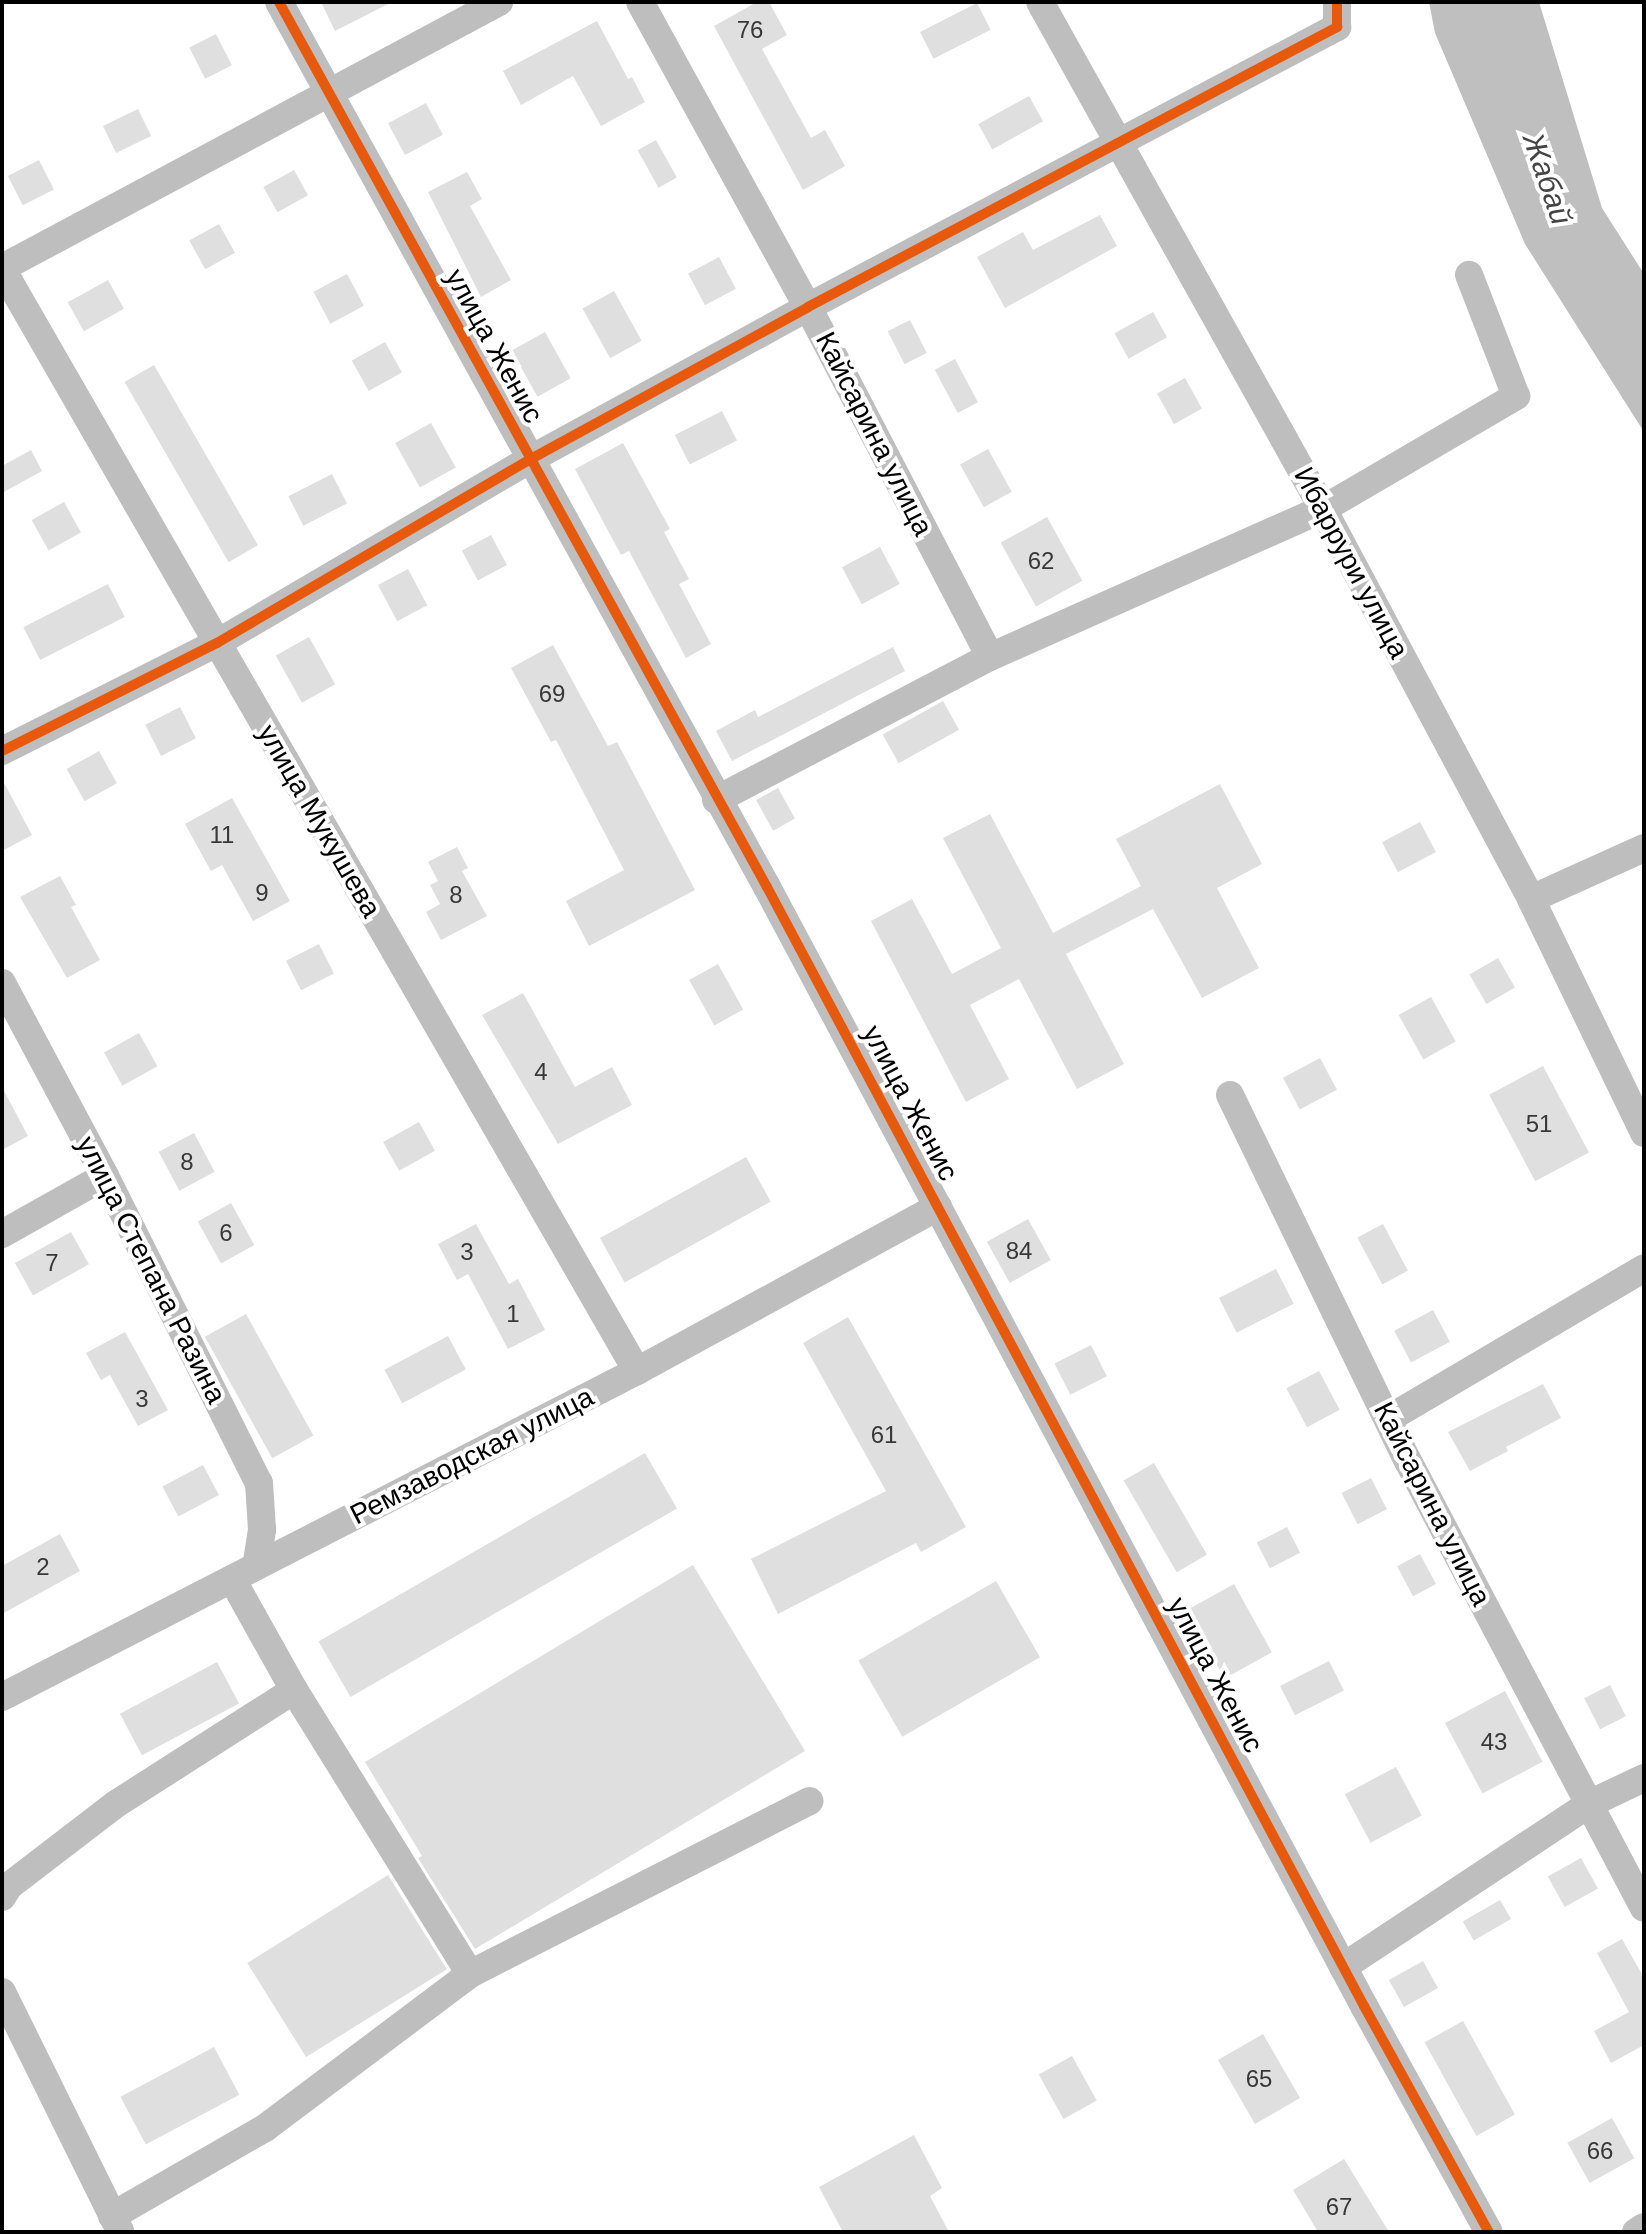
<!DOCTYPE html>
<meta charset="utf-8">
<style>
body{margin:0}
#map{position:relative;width:1646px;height:2234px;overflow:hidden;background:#fff;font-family:Helvetica,sans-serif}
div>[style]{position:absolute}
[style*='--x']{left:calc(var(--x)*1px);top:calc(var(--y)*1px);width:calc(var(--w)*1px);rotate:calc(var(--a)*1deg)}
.water>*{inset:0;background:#bfbfbf}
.building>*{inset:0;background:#dfdfdf;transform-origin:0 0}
.minor>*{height:28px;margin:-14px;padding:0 14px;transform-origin:14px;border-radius:14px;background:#bebebe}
.cycleway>*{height:10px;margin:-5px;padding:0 5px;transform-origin:5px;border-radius:5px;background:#e8590c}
span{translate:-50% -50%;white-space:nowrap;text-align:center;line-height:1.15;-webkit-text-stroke:8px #fff;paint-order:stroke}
.number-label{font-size:24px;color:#383838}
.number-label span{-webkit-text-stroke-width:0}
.street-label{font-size:28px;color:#000}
.water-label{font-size:30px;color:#444;font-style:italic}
.frame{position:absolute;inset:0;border:4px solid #000;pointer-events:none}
</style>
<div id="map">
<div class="water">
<div style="clip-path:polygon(1429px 2px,1539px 2px,1602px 208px,1644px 274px,1644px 432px,1525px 244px,1435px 33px)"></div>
</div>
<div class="building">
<div style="clip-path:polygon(321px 2px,392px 2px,335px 31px)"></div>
<div style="clip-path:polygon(757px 2px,769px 2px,787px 35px,762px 49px,811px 138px,825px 130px,845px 166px,803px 190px,714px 26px)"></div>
<div style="left:977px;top:3px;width:30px;height:64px;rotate:63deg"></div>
<div style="clip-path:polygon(597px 21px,628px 79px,632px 77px,645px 102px,601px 126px,573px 76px,521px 105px,503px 71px)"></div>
<div style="left:216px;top:34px;width:35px;height:30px;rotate:63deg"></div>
<div style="left:1029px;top:96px;width:29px;height:58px;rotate:61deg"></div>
<div style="left:426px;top:103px;width:36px;height:43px;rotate:62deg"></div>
<div style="left:138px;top:109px;width:30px;height:39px;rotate:64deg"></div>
<div style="left:656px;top:140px;width:43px;height:21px;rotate:61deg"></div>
<div style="left:39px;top:160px;width:33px;height:35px;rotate:63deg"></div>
<div style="left:294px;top:170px;width:29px;height:35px;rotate:61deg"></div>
<div style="clip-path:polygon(467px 172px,482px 199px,470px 206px,511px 280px,481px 297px,428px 192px)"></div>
<div style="clip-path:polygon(1100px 215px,1117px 246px,1005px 308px,977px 257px,1023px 232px,1033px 250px)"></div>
<div style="left:219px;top:224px;width:33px;height:34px;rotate:61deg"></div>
<div style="left:719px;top:257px;width:36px;height:35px;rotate:62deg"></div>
<div style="left:347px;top:274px;width:36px;height:38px;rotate:62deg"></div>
<div style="left:108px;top:280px;width:33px;height:46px;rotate:61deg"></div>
<div style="left:614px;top:291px;width:57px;height:36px;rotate:61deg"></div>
<div style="left:1153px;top:312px;width:29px;height:44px;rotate:61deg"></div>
<div style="left:910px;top:320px;width:37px;height:25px;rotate:63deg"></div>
<div style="left:545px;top:332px;width:53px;height:38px;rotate:61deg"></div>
<div style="left:385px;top:342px;width:35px;height:38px;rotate:61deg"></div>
<div style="left:955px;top:359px;width:49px;height:23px;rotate:62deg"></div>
<div style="left:154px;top:365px;width:208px;height:34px;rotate:60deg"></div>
<div style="left:1185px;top:378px;width:35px;height:32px;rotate:61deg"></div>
<div style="left:722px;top:411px;width:33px;height:53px;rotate:63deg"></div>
<div style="left:431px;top:423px;width:51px;height:41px;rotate:61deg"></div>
<div style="clip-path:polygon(623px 443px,670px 529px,664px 532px,689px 579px,679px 584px,711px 644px,686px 658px,629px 551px,621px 555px,575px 469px)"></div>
<div style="left:988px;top:449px;width:49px;height:32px;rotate:61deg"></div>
<div style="clip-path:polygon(31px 450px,42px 471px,2px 493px,2px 466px)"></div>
<div style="left:332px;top:474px;width:33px;height:49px;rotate:63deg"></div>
<div style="left:64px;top:502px;width:35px;height:37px;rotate:61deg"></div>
<div style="left:1047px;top:517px;width:73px;height:53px;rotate:61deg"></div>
<div style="left:491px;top:535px;width:34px;height:33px;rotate:62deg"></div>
<div style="left:880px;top:547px;width:42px;height:43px;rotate:62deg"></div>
<div style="left:408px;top:569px;width:41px;height:34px;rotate:62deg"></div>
<div style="left:108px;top:584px;width:37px;height:95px;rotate:63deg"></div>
<div style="left:309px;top:637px;width:54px;height:38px;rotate:61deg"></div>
<div style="clip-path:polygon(553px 645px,608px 746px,617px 742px,695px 890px,589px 946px,566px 901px,624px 870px,556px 740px,551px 742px,511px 668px)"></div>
<div style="clip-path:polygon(893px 647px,905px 671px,732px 761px,716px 731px,755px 710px,758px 717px)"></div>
<div style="left:943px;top:701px;width:33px;height:69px;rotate:61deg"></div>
<div style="left:180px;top:707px;width:35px;height:39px;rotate:63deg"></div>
<div style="left:99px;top:751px;width:37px;height:37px;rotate:61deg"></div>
<div style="clip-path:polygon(2px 779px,32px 835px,2px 851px)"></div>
<div style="clip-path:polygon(1220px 784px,1262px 864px,1217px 888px,1259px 968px,1202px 998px,1153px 909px,1066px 954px,1124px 1064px,1077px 1089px,1019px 979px,970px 1005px,1009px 1079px,966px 1102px,871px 921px,912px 899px,952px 974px,1001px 948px,943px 838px,990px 814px,1053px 933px,1141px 886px,1116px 839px)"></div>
<div style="left:778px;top:788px;width:35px;height:25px;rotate:61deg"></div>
<div style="clip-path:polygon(232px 798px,290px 901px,253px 921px,222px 865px,211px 871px,185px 824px)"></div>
<div style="left:1420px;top:822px;width:34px;height:43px;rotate:62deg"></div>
<div style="clip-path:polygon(457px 847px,468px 868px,462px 871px,487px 916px,441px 940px,426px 912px,440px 904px,430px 885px,438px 881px,428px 862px)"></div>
<div style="clip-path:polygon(60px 876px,76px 905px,71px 907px,100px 960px,67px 978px,20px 897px)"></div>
<div style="left:319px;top:944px;width:33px;height:37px;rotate:63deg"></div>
<div style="left:1498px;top:958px;width:34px;height:33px;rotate:60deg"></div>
<div style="left:718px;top:964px;width:52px;height:33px;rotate:61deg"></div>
<div style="clip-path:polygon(523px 993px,575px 1087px,612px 1067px,632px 1105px,558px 1144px,482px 1015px)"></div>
<div style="left:1431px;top:997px;width:51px;height:37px;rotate:61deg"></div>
<div style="left:139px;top:1033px;width:38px;height:40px;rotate:61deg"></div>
<div style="left:1320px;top:1058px;width:36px;height:42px;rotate:62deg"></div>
<div style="left:1543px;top:1066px;width:98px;height:61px;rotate:62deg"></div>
<div style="clip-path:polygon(2px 1087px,28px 1136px,2px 1150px)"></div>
<div style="left:419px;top:1122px;width:33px;height:41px;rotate:61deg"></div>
<div style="left:194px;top:1133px;width:44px;height:40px;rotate:62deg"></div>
<div style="left:746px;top:1157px;width:51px;height:167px;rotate:61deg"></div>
<div style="left:231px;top:1203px;width:48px;height:38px;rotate:61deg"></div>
<div style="left:1028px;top:1219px;width:47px;height:47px;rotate:61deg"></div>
<div style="clip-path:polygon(476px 1224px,509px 1284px,518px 1279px,545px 1330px,508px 1349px,468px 1274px,457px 1280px,438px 1244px)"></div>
<div style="left:1383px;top:1224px;width:53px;height:29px;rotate:62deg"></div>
<div style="left:71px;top:1232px;width:37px;height:64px;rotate:61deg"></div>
<div style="left:1276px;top:1269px;width:39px;height:64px;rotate:63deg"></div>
<div style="left:1433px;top:1310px;width:36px;height:44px;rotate:62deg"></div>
<div style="left:246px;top:1314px;width:139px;height:47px;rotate:61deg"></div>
<div style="clip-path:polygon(848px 1317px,966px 1527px,921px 1552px,916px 1543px,778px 1614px,751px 1559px,886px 1491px,803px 1343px)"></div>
<div style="clip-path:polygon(125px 1332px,168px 1410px,138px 1426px,110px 1375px,101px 1380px,86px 1353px)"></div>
<div style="left:448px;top:1336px;width:38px;height:72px;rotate:62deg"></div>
<div style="left:1091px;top:1345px;width:35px;height:41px;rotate:63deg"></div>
<div style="left:1319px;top:1371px;width:44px;height:37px;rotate:62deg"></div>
<div style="clip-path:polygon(1543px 1384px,1561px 1418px,1506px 1447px,1508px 1451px,1470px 1471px,1448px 1432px)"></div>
<div style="left:645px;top:1453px;width:64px;height:377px;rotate:60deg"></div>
<div style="left:1154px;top:1463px;width:106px;height:35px;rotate:60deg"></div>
<div style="left:203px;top:1465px;width:34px;height:46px;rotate:62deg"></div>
<div style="left:1371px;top:1478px;width:35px;height:33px;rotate:63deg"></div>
<div style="left:1287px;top:1527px;width:29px;height:34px;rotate:63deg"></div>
<div style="clip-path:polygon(60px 1534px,80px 1571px,2px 1614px,2px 1566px)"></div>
<div style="left:1420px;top:1554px;width:34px;height:26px;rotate:62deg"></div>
<div style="clip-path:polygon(693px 1565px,805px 1751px,475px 1949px,418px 1858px,422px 1856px,365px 1762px)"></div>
<div style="left:996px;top:1581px;width:88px;height:159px;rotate:60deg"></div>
<div style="left:1234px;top:1584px;width:78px;height:54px;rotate:61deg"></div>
<div style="left:1329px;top:1661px;width:33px;height:55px;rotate:63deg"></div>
<div style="left:217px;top:1662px;width:47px;height:110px;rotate:62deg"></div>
<div style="left:1610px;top:1685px;width:35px;height:29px;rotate:63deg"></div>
<div style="left:1505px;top:1691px;width:80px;height:68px;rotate:62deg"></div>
<div style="left:1396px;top:1767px;width:55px;height:58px;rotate:62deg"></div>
<div style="left:1581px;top:1858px;width:35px;height:38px;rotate:61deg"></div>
<div style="left:388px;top:1875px;width:111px;height:166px;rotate:58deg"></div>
<div style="left:1500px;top:1900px;width:22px;height:43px;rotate:60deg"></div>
<div style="clip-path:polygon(1622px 1939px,1644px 1978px,1644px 2045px,1611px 2063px,1594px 2031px,1629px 2012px,1597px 1953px)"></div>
<div style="left:1423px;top:1961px;width:31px;height:39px;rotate:61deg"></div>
<div style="left:1463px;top:2021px;width:107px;height:44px;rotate:61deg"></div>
<div style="left:1263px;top:2034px;width:74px;height:52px;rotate:60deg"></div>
<div style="left:214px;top:2047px;width:54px;height:106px;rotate:62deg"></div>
<div style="left:1072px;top:2056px;width:51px;height:38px;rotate:61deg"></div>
<div style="left:1612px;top:2118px;width:46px;height:51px;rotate:61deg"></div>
<div style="clip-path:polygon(914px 2135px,942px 2188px,930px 2196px,949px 2232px,843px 2232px,819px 2187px)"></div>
<div style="clip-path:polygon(1344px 2159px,1389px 2232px,1318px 2232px,1293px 2190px)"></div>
</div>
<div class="minor">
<div style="--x:279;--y:2;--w:1011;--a:61.13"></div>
<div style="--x:767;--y:887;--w:1268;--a:61.92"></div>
<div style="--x:1364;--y:2006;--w:258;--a:61.1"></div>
<div style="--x:640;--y:2;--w:348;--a:61.2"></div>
<div style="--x:808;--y:307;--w:394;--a:62.5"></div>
<div style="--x:1040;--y:2;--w:581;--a:60.83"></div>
<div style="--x:1323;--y:509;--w:442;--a:61.9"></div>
<div style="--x:1531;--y:899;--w:260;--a:64.2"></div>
<div style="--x:2;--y:268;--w:564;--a:-28.16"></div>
<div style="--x:2;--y:269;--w:1272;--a:60.05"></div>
<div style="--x:2;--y:751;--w:241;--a:-26.7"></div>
<div style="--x:217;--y:643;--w:362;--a:-30.4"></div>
<div style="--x:529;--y:460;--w:318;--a:-28.7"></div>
<div style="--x:808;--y:307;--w:599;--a:-27.89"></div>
<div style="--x:1337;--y:27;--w:25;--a:-90"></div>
<div style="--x:716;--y:800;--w:309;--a:-27.6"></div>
<div style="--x:990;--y:657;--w:364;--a:-24"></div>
<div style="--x:1323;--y:509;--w:224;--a:-30.3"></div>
<div style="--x:1516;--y:396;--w:130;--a:-111.2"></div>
<div style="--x:1531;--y:899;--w:124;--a:-24.3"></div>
<div style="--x:2;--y:983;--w:219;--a:61.9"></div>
<div style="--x:105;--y:1176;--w:343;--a:63.4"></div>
<div style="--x:259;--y:1483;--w:47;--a:86.3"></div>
<div style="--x:262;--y:1530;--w:37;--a:99"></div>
<div style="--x:1230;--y:1095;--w:407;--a:64.1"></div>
<div style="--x:1408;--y:1461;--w:505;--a:62.17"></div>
<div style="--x:2;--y:1234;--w:118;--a:-29.4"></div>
<div style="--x:1388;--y:1419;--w:297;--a:-30.5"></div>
<div style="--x:232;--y:1579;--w:127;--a:60.8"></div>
<div style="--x:294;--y:1690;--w:334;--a:58.2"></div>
<div style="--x:2;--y:1697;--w:714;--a:-27.18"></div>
<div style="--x:637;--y:1371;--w:343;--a:-28.6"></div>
<div style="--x:2;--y:1897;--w:13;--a:-58"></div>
<div style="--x:9;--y:1886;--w:135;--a:-37.5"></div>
<div style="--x:116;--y:1804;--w:211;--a:-32.6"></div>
<div style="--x:1343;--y:1967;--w:295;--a:-33.5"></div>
<div style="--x:1589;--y:1804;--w:61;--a:-25.3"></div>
<div style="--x:2;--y:1992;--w:267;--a:63.7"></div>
<div style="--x:112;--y:2216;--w:177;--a:-29.9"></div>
<div style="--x:265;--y:2128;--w:256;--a:-36.9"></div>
<div style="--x:470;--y:1974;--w:381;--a:-27"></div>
<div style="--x:1636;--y:2232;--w:9;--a:-32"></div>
</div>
<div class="cycleway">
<div style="--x:279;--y:2;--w:1011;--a:61.13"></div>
<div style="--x:767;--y:887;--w:1268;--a:61.92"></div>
<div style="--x:1364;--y:2006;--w:258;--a:61.1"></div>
<div style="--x:2;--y:751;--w:241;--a:-26.7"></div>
<div style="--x:217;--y:643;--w:362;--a:-30.4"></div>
<div style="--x:529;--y:460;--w:318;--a:-28.7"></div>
<div style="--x:808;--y:307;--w:599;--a:-27.89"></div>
<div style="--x:1337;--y:27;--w:25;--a:-90"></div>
</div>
<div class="number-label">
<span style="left:750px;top:30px">76</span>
<span style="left:1041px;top:561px">62</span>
<span style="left:552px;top:694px">69</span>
<span style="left:222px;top:835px">11</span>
<span style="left:262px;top:893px">9</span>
<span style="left:456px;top:895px">8</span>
<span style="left:541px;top:1072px">4</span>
<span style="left:1539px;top:1124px">51</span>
<span style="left:187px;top:1162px">8</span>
<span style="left:226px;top:1233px">6</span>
<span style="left:1019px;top:1251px">84</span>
<span style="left:467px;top:1252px">3</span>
<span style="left:52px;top:1263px">7</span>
<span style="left:513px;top:1314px">1</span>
<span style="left:142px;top:1399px">3</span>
<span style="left:884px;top:1435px">61</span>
<span style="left:43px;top:1567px">2</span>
<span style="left:1494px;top:1742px">43</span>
<span style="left:1259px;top:2079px">65</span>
<span style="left:1600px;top:2151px">66</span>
<span style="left:1339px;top:2207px">67</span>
</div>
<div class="street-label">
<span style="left:494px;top:346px;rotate:61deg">улица Женис</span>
<span style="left:874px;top:434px;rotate:63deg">Кайсарина улица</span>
<span style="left:1351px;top:563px;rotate:62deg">Ибаррури улица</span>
<span style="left:319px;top:821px;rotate:60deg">улица Мукушева</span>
<span style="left:910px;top:1103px;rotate:62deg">улица Женис</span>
<span style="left:151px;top:1270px;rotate:63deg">улица Степана Разина</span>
<span style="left:472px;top:1456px;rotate:-27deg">Ремзаводская улица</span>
<span style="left:1432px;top:1504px;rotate:63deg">Кайсарина улица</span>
<span style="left:1215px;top:1675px;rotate:62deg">улица Женис</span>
</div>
<div class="water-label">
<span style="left:1547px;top:179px;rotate:71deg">Жабай</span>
</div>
<div class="frame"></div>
</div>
